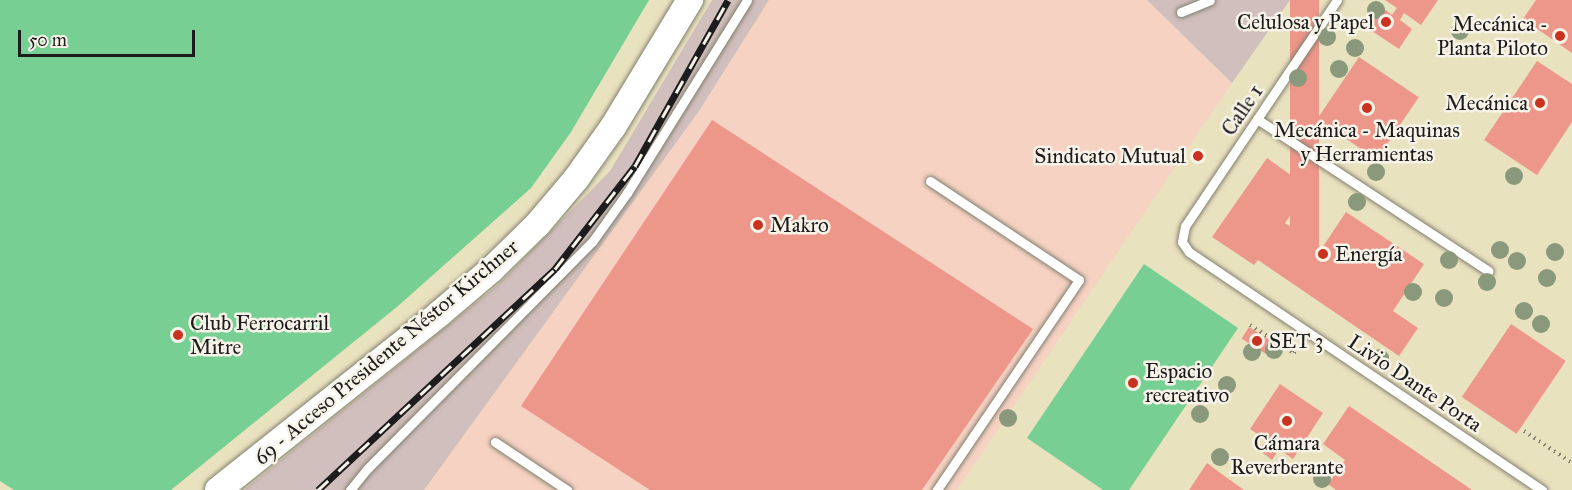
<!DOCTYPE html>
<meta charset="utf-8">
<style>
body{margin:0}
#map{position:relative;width:1572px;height:490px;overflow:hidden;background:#e9e2bf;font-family:"IM FELL Great Primer",serif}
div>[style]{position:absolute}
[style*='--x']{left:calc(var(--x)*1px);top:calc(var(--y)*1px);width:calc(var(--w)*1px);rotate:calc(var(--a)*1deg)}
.built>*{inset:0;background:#f6d2c3}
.industrial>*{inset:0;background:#d1bfbd}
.green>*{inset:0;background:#78cf94}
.building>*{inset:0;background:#ed968a;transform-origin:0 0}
.path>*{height:4px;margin-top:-2px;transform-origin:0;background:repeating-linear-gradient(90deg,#827f6e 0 1.5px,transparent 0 6px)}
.roads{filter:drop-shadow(0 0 2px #827f6e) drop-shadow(0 0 2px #827f6e)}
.lane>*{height:9px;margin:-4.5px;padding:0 4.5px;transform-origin:4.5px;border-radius:4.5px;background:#fff}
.secondary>*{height:26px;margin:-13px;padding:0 13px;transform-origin:13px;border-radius:13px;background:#fff}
.rail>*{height:7px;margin-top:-3.5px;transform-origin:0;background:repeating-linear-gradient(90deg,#f7f3e8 0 14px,#1c1c1c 0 28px);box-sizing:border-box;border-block:2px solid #1c1c1c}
.trees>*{width:18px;height:18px;margin:-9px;border-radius:50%;background:#8a987c}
.dots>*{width:16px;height:16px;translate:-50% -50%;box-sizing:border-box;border:3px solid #f7f3e8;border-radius:50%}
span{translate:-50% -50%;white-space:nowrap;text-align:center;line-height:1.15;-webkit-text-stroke:5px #f7f3e8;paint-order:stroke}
.poi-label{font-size:21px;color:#1c1c1c}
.right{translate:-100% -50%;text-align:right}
.left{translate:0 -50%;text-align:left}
.street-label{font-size:21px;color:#1c1c1c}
.scale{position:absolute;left:18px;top:30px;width:177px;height:27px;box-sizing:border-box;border:3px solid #1c1c1c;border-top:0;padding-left:8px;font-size:18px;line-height:21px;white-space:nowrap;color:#1c1c1c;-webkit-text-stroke:4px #f7f3e8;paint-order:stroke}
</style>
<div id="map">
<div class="built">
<div style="clip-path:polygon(769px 0,1147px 0,1232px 83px,957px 490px,424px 490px,699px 111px)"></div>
</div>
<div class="industrial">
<div style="clip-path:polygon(712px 0,769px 0,699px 111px,424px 490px,244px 490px,498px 285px,610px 171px)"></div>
<div style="clip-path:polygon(1147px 0,1290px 0,1232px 83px)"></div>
</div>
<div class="green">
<div style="clip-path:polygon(0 0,649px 0,571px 132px,531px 188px,398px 306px,171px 490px,14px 490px,0 481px)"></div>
<div style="clip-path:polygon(1144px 264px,1238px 328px,1129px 490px,1103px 490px,1027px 438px)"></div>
</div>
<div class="building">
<div style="left:1290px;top:0;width:29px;height:278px"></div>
<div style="clip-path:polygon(1385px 0,1438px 0,1421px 25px,1404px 13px,1400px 20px,1412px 29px,1399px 49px,1366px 27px,1380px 6px,1392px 15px,1397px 8px)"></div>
<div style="clip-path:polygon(1536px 0,1572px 0,1572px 53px,1523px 19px)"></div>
<div style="left:1359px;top:57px;width:72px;height:75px;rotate:34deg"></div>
<div style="clip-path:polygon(1537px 61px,1572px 84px,1572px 122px,1537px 175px,1484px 140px)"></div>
<div style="clip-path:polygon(712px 120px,1033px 329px,922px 490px,650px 490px,521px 406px)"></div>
<div style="clip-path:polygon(1267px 158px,1309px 188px,1285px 223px,1322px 248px,1346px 212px,1424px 264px,1393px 311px,1418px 328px,1399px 356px,1258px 260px,1254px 265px,1212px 237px)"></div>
<div style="left:1511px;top:324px;width:66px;height:88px;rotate:34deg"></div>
<div style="left:1249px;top:327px;width:28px;height:14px;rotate:32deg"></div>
<div style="clip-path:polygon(1280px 384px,1323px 413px,1293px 459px,1279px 449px,1272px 460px,1259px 450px,1266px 440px,1250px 429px)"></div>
<div style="clip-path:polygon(1349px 406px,1399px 440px,1472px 490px,1336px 490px,1328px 484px,1345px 460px,1323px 444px)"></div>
<div style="clip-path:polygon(1207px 463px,1223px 475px,1244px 490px,1189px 490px)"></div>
</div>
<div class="path">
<div style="--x:1250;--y:325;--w:52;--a:32.5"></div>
<div style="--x:1294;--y:353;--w:10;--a:-61"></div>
<div style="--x:1524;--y:431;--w:58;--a:33.7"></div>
</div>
<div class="roads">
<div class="lane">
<div style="--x:1337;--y:0;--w:272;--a:123.9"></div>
<div style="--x:1185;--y:226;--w:16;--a:101"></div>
<div style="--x:1182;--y:242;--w:12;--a:55"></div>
<div style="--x:1189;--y:252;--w:426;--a:34"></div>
<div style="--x:1181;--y:12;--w:31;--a:-22"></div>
<div style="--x:1257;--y:119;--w:277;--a:33.3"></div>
<div style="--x:930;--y:181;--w:179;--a:33.6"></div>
<div style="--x:1079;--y:280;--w:254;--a:124.1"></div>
<div style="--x:495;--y:442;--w:87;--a:33.7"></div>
<div style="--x:350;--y:490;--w:27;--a:-51"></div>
<div style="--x:367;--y:469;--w:320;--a:-45.3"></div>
<div style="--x:592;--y:242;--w:60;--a:-54.5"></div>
<div style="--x:627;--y:193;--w:227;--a:-58.1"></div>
</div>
<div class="secondary">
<div style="--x:218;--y:490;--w:283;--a:-38.5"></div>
<div style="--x:439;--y:314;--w:70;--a:-40.3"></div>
<div style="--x:492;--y:269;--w:64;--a:-44.4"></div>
<div style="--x:538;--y:224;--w:59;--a:-49.8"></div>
<div style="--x:576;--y:179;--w:64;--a:-54.6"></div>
<div style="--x:613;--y:127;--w:149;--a:-58.8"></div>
</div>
</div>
<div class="rail">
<div style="--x:318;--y:490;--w:324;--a:-43"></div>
<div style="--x:555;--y:269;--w:130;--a:-52.2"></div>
<div style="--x:635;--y:166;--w:190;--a:-60.7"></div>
</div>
<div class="trees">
<div style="left:1376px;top:10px"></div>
<div style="left:1460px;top:31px"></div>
<div style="left:1327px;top:37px"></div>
<div style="left:1355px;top:48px"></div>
<div style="left:1339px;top:69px"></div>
<div style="left:1298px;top:78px"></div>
<div style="left:1376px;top:172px"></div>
<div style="left:1514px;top:176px"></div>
<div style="left:1357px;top:202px"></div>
<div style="left:1500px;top:250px"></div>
<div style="left:1555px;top:252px"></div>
<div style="left:1449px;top:260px"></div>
<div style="left:1517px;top:261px"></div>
<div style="left:1547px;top:278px"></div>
<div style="left:1487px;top:282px"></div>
<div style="left:1413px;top:292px"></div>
<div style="left:1444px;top:298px"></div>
<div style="left:1524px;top:311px"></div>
<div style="left:1541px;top:324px"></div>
<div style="left:1274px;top:350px"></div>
<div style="left:1252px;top:352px"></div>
<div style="left:1380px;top:358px"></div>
<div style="left:1227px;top:385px"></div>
<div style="left:1200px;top:414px"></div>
<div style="left:1008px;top:418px"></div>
<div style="left:1220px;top:457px"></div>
<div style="left:1322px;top:479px"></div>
</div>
<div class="dots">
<div style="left:1386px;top:22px;background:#c8321e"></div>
<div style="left:1560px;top:36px;background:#c8321e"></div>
<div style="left:1540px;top:103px;background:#c8321e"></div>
<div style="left:1367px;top:108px;background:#c8321e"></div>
<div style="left:1198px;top:156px;background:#c8321e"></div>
<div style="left:758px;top:225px;background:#c8321e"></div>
<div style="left:1323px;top:254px;background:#c8321e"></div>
<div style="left:178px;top:335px;background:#c8321e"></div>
<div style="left:1257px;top:341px;background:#c8321e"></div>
<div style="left:1133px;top:383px;background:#c8321e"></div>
<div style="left:1287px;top:421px;background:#c8321e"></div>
</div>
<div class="poi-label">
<span class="right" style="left:1374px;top:22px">Celulosa y Papel</span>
<span class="right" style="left:1548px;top:36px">Mecánica -<br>Planta Piloto</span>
<span class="right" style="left:1528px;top:103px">Mecánica</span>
<span style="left:1367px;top:142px">Mecánica - Maquinas<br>y Herramientas</span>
<span class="right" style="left:1186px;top:156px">Sindicato Mutual</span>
<span class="left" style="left:770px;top:225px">Makro</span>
<span class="left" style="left:1335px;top:254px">Energía</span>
<span class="left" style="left:190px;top:335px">Club Ferrocarril<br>Mitre</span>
<span class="left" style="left:1269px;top:341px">SET 3</span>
<span class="left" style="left:1145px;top:383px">Espacio<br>recreativo</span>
<span style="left:1287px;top:455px">Cámara<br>Reverberante</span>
</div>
<div class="street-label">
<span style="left:1242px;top:110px;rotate:-56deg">Calle 1</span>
<span style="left:386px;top:352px;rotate:-40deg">69 - Acceso Presidente Néstor Kirchner</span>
<span style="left:1415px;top:383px;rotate:34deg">Livio Dante Porta</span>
</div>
<div class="scale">50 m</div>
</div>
